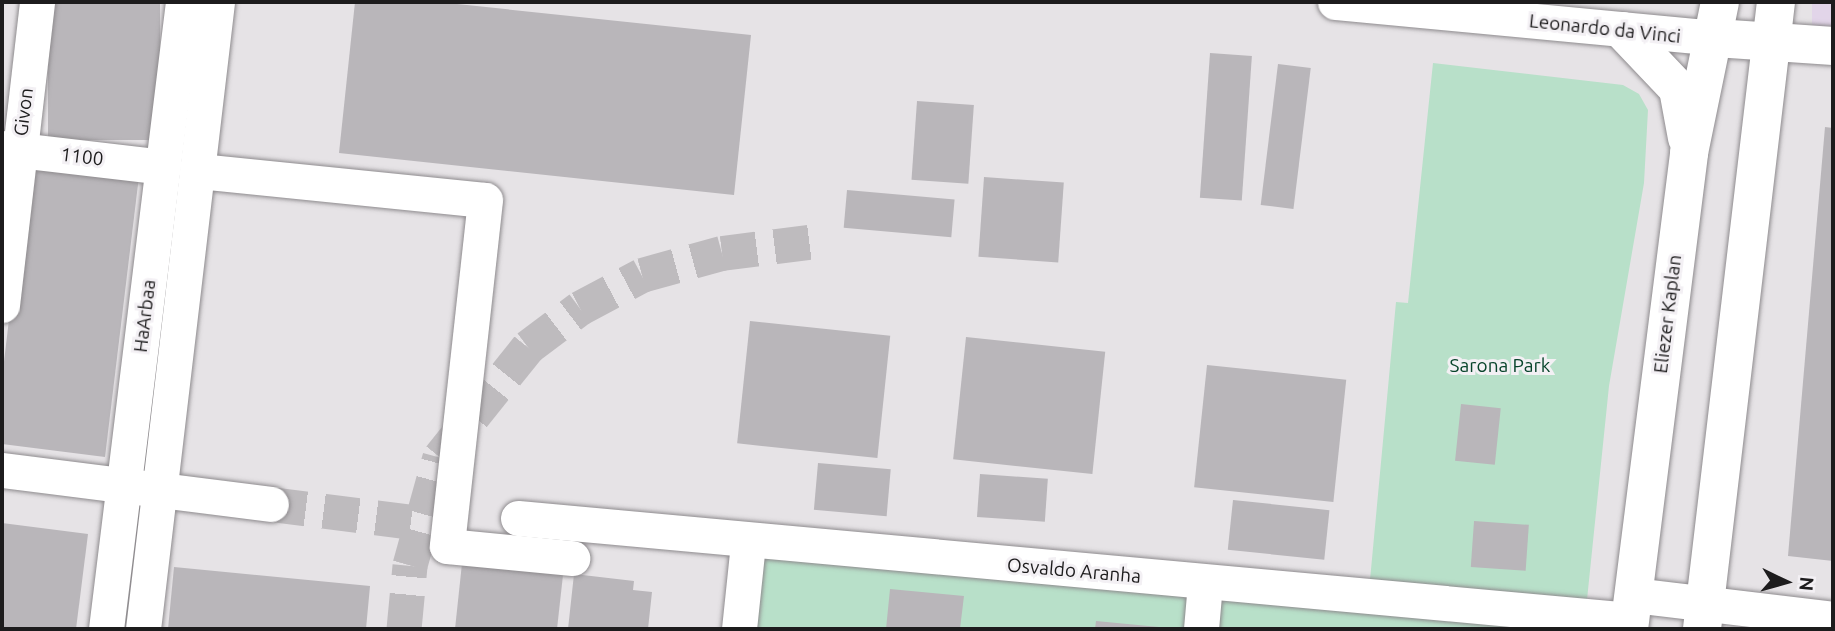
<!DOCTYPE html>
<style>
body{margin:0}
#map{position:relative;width:1835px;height:631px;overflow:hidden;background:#e6e3e6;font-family:Ubuntu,sans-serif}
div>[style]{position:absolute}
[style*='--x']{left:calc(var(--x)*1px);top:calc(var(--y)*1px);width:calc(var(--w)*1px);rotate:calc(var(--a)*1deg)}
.commercial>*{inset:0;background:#e2d5e9;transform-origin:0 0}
.green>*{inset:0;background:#b8e0c9}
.building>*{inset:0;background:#b9b6ba;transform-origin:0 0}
.street-tunnel>*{height:35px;margin-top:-17.5px;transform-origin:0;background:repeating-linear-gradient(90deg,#bebbbe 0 35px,transparent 0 53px)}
.roads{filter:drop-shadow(0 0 2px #8e8b8e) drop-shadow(0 0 2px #8e8b8e)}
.street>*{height:35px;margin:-17.5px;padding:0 17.5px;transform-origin:17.5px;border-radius:17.5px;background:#fff}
.secondary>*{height:38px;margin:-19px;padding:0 19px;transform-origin:19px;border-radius:19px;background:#fff}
span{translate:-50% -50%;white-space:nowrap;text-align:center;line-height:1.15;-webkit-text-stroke:6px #f3f0f4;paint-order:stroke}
.street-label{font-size:19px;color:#1d1c1d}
.park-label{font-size:19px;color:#08442b}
.frame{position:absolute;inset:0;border:4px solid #1d1c1d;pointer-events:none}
.north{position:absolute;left:1751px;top:547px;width:70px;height:70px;-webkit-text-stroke:5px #f3f0f4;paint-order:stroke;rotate:95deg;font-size:19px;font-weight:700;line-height:28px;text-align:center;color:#1d1c1d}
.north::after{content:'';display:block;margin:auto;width:24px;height:32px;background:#1d1c1d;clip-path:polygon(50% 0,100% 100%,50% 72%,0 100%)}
</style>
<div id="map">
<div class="commercial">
<div style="left:1812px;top:2px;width:21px;height:26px"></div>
</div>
<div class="green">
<div style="clip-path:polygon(1433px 63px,1623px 85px,1639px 94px,1648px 110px,1644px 183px,1609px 386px,1584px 629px,737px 629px,748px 525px,1370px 580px,1396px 302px,1408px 303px)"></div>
</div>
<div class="building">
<div style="left:48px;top:2px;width:112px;height:138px"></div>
<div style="clip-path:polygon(355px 2px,438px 2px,751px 35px,734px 195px,339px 153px)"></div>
<div style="left:1210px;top:53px;width:42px;height:145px;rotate:4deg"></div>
<div style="left:1278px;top:64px;width:33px;height:142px;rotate:7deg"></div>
<div style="left:917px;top:101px;width:57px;height:79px;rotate:4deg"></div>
<div style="clip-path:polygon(1825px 127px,1833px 128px,1833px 561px,1788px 556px)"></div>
<div style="clip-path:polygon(28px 162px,139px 176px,105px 457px,2px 444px,2px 378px)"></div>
<div style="left:984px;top:177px;width:80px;height:80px;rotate:4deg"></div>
<div style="left:847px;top:190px;width:108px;height:38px;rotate:5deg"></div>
<div style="left:750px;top:321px;width:141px;height:123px;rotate:6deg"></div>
<div style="left:966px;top:337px;width:140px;height:123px;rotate:6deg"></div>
<div style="left:1207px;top:365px;width:140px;height:123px;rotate:6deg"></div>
<div style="left:1461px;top:404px;width:40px;height:57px;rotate:6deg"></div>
<div style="left:818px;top:463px;width:73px;height:47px;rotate:5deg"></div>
<div style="left:980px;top:474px;width:68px;height:43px;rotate:4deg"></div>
<div style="left:1233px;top:500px;width:97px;height:50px;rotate:6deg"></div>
<div style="left:1474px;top:521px;width:55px;height:46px;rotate:4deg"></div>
<div style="clip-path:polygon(2px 523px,88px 534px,76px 629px,2px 629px)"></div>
<div style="clip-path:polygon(463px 554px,564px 566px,557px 629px,455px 629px)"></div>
<div style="clip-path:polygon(174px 567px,370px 586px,366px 629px,168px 629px)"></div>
<div style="clip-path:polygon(574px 574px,634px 581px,633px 590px,652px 592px,648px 629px,568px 629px)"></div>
<div style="clip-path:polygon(890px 589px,964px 596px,960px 629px,886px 629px)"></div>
<div style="clip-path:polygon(1096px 621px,1159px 627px,1158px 629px,1095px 629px)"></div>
</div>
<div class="street-tunnel">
<div style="--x:271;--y:504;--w:152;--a:7.2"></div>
<div style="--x:404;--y:629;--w:64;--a:-84.6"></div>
<div style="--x:410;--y:565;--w:112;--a:-74.5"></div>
<div style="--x:440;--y:457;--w:141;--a:-51.3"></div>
<div style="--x:528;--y:347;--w:65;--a:-36.9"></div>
<div style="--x:580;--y:308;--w:70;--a:-28"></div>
<div style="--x:642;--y:275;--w:83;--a:-15.4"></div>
<div style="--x:722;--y:253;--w:96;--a:-7.2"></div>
</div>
<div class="roads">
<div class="street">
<div style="--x:1335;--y:2;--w:383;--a:5.4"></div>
<div style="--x:2;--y:148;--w:162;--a:6.7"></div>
<div style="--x:199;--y:171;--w:287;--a:5.8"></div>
<div style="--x:485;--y:200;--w:348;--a:96.3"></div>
<div style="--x:447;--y:546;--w:126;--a:5.5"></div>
<div style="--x:2;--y:305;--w:305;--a:-83.4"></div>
<div style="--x:2;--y:470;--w:271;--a:7.2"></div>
<div style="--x:518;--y:518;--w:1117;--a:5.24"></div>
<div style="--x:1633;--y:595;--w:201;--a:6.8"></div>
<div style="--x:106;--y:629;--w:632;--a:-83"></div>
<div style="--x:143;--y:629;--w:631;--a:-83.27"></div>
<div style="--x:739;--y:629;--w:86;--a:-84"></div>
<div style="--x:1201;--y:629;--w:46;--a:-85"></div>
</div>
<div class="secondary">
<div style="--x:1623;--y:31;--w:80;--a:46.5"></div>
<div style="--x:1678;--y:89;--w:50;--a:79.6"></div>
<div style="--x:1716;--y:38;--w:117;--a:3.9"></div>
<div style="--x:1629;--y:629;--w:480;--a:-82.8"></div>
<div style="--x:1689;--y:153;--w:154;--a:-78.4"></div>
<div style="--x:1702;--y:629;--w:631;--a:-83.27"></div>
</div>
</div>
<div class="street-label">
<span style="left:1605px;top:29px;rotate:6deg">Leonardo da Vinci</span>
<span style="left:24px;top:112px;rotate:-83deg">Givon</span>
<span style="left:82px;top:157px;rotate:7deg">1100</span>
<span style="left:1668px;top:314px;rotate:-83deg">Eliezer Kaplan</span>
<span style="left:145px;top:316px;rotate:-83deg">HaArbaa</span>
<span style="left:1074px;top:571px;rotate:5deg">Osvaldo Aranha</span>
</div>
<div class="park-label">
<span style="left:1500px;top:366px">Sarona Park</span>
</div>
<div class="frame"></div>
<div class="north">N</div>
</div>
